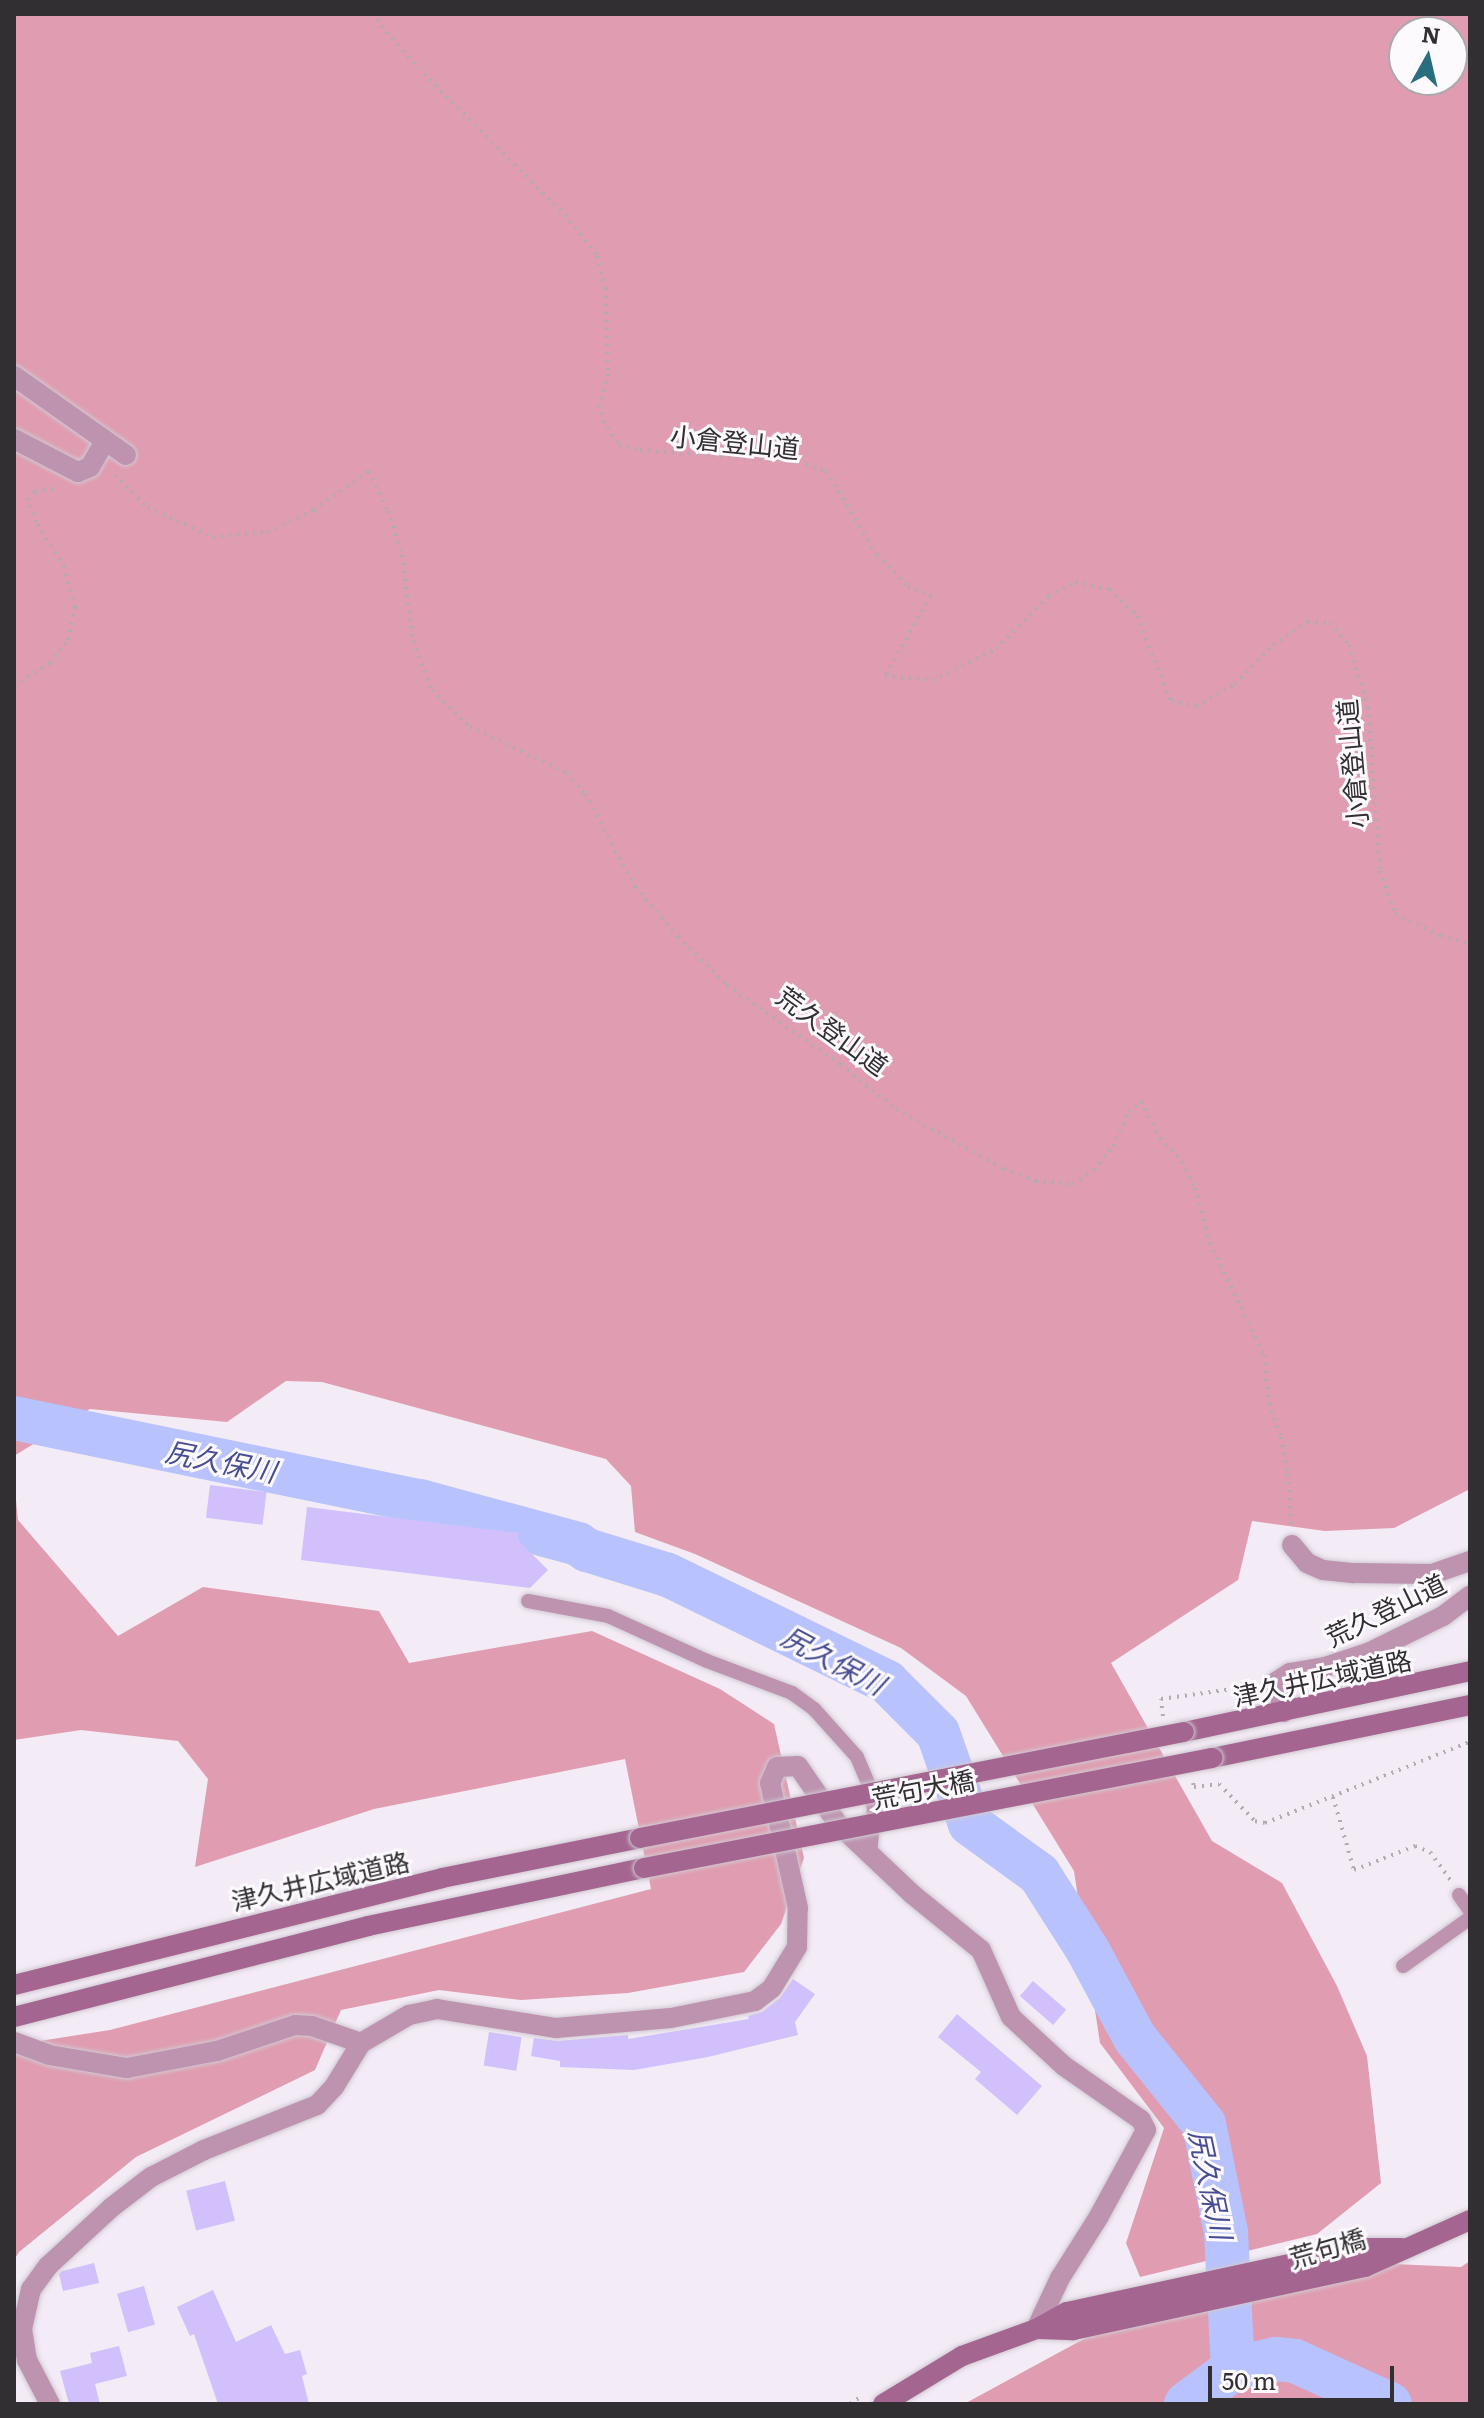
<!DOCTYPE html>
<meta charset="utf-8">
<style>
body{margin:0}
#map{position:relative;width:1484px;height:2418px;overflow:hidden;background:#f3ebf5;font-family:Literata,"Noto Sans JP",serif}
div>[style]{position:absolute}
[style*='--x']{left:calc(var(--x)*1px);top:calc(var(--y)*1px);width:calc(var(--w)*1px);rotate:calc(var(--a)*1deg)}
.forest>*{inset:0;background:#e09cb0}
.river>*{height:44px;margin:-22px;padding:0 22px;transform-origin:22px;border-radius:22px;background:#b8c3fe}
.building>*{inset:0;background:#d1c0fc;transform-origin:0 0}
.path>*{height:4px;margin-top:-2px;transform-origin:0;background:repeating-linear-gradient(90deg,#b1abb2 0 2px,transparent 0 8px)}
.roads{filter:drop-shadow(0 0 2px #d0c9d2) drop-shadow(0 0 2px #d0c9d2)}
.service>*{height:14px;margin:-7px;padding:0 7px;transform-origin:7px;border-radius:7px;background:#be93af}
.pedestrian>*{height:20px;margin:-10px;padding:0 10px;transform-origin:10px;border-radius:10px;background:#be93af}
.minor>*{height:20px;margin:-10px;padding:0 10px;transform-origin:10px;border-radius:10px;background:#be93af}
.secondary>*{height:20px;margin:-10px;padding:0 10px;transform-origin:10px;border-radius:10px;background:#a46690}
.bridges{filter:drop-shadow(0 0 2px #d0c9d2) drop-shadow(0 0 2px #d0c9d2)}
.secondary-bridge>*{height:20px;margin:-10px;padding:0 10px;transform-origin:10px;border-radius:10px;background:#a46690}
span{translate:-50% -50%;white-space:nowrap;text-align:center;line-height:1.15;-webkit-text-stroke:6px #fdfafe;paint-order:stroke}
.street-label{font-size:26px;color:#322f33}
.water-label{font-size:28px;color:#464d93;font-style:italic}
.frame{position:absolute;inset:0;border:16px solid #322f33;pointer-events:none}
.north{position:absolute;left:1388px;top:16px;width:80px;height:80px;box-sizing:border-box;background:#fdfafe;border:2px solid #aca9ad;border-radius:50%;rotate:8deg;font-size:22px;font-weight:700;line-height:32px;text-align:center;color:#322f33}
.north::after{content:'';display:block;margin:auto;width:28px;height:36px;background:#286e7c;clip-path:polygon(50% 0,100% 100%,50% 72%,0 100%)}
.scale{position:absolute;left:1208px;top:2366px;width:186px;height:36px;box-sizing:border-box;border:4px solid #322f33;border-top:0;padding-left:10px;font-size:24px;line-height:28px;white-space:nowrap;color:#322f33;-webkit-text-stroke:6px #fdfafe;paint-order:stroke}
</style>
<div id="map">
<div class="forest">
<div style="clip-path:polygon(evenodd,14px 14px,1470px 14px,1470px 1489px,1394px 1528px,1325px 1531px,1252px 1521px,1238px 1580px,1111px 1663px,1212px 1841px,1282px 1883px,1337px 1986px,1367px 2056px,1381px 2183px,1317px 2234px,1140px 2277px,1126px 2243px,1164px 2128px,1100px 2043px,1074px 1871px,966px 1696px,901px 1648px,695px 1554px,635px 1532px,631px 1486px,606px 1459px,322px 1382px,286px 1381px,227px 1422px,90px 1409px,14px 1456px,14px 14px,1404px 32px,1452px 32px,1452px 80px,1404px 80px,1404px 32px)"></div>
<div style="clip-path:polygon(14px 1480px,18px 1520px,118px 1636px,203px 1587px,379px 1611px,409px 1663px,592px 1631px,720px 1689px,774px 1724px,804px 1858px,781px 1924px,744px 1972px,628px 1993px,521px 2000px,439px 1990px,341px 2010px,315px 2070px,136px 2157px,19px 2252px,14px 2260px,14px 2045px,110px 2030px,651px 1889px,625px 1759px,374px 1809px,195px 1867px,208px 1779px,178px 1741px,81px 1730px,14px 1740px)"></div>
<div style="clip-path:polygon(1327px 2261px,1461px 2267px,1470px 2261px,1470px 2404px,964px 2404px,1141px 2308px)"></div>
</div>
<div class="river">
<div style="--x:14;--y:1418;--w:414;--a:11.6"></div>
<div style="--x:420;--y:1501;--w:164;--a:15.2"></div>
<div style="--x:578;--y:1544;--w:11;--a:34"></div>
<div style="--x:587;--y:1550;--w:85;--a:17.2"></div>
<div style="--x:668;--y:1575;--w:244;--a:26"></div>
<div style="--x:887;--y:1682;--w:72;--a:45"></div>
<div style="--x:938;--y:1733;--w:96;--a:70.6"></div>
<div style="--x:970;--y:1824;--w:85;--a:35.9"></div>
<div style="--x:1039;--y:1874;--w:89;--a:57.4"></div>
<div style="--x:1087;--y:1949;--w:101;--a:61.7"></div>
<div style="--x:1135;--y:2038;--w:110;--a:51.3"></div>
<div style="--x:1204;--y:2124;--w:110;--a:78.5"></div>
<div style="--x:1226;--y:2232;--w:137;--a:87.1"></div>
<div style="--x:1186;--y:2404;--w:59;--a:-36.7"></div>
<div style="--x:1233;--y:2369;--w:44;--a:-13.1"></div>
<div style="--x:1276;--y:2359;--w:19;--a:6"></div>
<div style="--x:1295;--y:2361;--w:104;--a:24.4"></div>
</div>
<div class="building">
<div style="left:210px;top:1485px;width:57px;height:33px;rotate:7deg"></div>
<div style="clip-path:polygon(307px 1507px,519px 1533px,518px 1540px,548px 1570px,530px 1588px,301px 1560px)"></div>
<div style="clip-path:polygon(793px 1979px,815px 1994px,795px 2022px,798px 2035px,708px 2057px,634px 2070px,560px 2067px,560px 2061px,531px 2056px,534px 2038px,557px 2041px,628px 2035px,628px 2039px,749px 2019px,748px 2016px,762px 2012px,780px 1998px)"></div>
<div style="left:1033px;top:1981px;width:44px;height:20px;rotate:41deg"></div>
<div style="clip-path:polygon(957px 2014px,1042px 2086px,1017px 2115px,975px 2079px,981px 2072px,938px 2037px)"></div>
<div style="left:489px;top:2032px;width:33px;height:34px;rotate:9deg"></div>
<div style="left:225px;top:2181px;width:41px;height:40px;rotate:76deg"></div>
<div style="clip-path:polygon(94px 2263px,99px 2283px,63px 2291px,59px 2274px,62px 2271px)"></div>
<div style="left:144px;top:2286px;width:40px;height:28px;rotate:74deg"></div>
<div style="clip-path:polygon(213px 2290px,236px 2342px,271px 2325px,285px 2354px,300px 2350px,307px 2374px,302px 2376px,309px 2404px,218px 2404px,194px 2334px,190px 2336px,177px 2307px)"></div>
<div style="clip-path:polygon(119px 2346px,127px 2376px,95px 2384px,100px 2404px,69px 2404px,60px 2371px,92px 2363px,90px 2353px)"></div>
</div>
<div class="path">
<div style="--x:371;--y:14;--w:72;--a:49"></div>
<div style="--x:418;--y:68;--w:208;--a:45"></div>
<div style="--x:565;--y:215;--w:52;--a:52"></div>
<div style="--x:597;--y:256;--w:33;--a:74"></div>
<div style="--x:606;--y:288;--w:86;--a:88.7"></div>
<div style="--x:608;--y:374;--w:32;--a:106"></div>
<div style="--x:599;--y:405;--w:16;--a:76"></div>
<div style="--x:603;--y:421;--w:29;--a:56"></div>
<div style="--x:619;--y:445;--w:22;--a:13"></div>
<div style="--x:640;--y:450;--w:158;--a:4.3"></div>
<div style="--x:798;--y:462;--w:29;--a:18"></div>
<div style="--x:826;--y:471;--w:98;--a:58.7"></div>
<div style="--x:877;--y:555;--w:44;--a:45"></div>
<div style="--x:908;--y:586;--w:25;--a:23"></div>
<div style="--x:931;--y:596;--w:92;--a:119.9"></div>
<div style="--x:885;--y:676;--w:48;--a:4.8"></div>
<div style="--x:933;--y:680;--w:70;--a:-26.2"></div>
<div style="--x:996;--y:649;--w:75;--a:-45"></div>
<div style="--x:1049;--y:596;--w:30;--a:-27"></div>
<div style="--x:1076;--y:582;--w:35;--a:12"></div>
<div style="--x:1110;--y:589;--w:38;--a:45"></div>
<div style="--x:1137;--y:616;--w:92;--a:68.2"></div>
<div style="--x:1171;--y:701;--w:25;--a:11"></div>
<div style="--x:1196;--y:706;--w:45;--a:-29.4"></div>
<div style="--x:1235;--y:684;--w:54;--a:-45.7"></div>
<div style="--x:1273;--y:645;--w:42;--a:-33.3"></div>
<div style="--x:1308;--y:622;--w:22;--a:3"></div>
<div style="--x:1330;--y:623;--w:29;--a:49"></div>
<div style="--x:1349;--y:645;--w:65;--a:73"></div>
<div style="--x:1368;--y:707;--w:164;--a:85.8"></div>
<div style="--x:1380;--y:871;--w:46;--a:70.8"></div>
<div style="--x:1395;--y:914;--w:51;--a:25.6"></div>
<div style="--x:1441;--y:936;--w:30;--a:15"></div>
<div style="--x:115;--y:475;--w:47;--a:45"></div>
<div style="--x:148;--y:508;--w:71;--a:24"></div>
<div style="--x:213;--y:537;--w:55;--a:-5.2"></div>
<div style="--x:268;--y:532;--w:51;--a:-25.6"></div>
<div style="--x:314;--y:510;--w:67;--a:-35.3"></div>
<div style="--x:369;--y:471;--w:44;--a:64.6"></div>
<div style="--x:388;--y:511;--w:46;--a:72.3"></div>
<div style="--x:402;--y:555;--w:87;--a:82.7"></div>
<div style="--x:413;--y:641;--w:53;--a:68.8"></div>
<div style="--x:432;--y:690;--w:53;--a:44.2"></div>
<div style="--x:470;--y:727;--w:107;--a:25.4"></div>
<div style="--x:567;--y:773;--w:28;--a:49"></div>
<div style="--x:585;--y:794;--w:106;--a:61.7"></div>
<div style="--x:635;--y:887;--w:66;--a:49.3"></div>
<div style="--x:678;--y:937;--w:69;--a:44.4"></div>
<div style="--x:727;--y:985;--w:139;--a:35.1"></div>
<div style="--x:841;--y:1065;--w:70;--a:38.7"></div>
<div style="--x:896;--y:1109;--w:124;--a:29.1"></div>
<div style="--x:1004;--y:1169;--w:34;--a:21"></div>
<div style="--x:1036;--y:1181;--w:37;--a:5"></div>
<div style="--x:1073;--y:1184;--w:25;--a:-34"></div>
<div style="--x:1094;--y:1170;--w:31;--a:-52"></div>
<div style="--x:1113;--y:1146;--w:38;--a:-65"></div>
<div style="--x:1129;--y:1112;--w:16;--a:-40"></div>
<div style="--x:1141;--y:1102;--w:41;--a:62.2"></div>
<div style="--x:1160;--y:1138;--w:33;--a:47"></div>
<div style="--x:1182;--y:1162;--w:29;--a:63"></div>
<div style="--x:1195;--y:1188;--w:57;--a:74.7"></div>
<div style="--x:1210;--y:1243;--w:124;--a:64.3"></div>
<div style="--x:1264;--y:1355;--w:48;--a:84.1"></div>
<div style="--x:1269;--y:1403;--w:36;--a:71"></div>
<div style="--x:1281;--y:1437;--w:38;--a:79"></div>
<div style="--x:1288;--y:1474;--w:51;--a:86.6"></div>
<div style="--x:14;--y:686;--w:43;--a:-32.6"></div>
<div style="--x:50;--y:663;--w:29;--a:-52"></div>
<div style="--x:68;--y:640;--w:34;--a:-78"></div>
<div style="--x:75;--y:607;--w:41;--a:-105.4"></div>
<div style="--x:64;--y:567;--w:53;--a:-121.9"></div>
<div style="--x:36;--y:522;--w:23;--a:-110"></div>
<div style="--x:28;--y:500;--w:11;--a:-52"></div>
<div style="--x:35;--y:491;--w:23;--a:-7"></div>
<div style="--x:1163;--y:1716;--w:17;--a:-97"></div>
<div style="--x:1161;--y:1699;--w:94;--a:-8"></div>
<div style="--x:1193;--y:1783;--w:4;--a:76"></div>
<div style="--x:1194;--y:1787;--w:25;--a:-7"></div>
<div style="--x:1219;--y:1784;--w:52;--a:45.8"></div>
<div style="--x:1255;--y:1821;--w:10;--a:11"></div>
<div style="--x:1265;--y:1823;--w:220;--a:-21.6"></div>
<div style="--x:1333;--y:1797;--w:76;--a:74"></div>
<div style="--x:1354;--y:1870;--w:66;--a:-21.5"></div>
<div style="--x:1415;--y:1846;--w:16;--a:22"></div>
<div style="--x:1430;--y:1852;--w:36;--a:54"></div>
<div style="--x:850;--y:2404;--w:14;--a:-34"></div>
</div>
<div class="roads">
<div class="service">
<div style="--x:528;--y:1601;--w:81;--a:10.6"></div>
<div style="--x:608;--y:1616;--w:109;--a:24.4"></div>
<div style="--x:707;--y:1661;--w:91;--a:20.6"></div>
<div style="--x:792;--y:1693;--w:27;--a:36"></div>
<div style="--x:814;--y:1709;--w:64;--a:48.1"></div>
<div style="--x:857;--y:1757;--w:30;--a:67"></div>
<div style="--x:869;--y:1785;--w:25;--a:78"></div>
<div style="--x:874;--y:1809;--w:47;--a:94.9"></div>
<div style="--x:1459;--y:1895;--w:19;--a:55"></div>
<div style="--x:1403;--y:1966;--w:82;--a:-35.6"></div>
</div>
<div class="pedestrian">
<div style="--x:14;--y:376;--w:137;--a:35.2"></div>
<div style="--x:14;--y:439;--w:72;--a:27.3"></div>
<div style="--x:78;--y:472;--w:13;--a:-23"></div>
<div style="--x:90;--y:467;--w:30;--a:-60"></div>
</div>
<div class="minor">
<div style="--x:1292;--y:1545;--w:23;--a:50"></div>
<div style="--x:1307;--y:1563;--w:17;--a:24"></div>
<div style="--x:1323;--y:1570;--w:31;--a:6"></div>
<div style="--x:1354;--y:1573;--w:78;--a:0.7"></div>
<div style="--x:1432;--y:1574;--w:40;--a:-18.9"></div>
<div style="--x:1284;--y:1712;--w:31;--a:-105"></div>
<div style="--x:1276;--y:1682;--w:17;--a:-33"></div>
<div style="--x:1290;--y:1673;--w:36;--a:-10"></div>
<div style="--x:1325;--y:1667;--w:47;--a:-18.4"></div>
<div style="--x:1370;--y:1652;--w:81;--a:-26.3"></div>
<div style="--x:1443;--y:1616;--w:34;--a:-37"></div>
<div style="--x:14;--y:2042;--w:37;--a:20"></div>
<div style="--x:49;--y:2055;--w:79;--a:9.5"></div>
<div style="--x:127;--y:2068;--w:92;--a:-10.7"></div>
<div style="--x:217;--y:2051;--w:82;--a:-18.4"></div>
<div style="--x:295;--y:2025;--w:17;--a:3"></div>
<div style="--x:312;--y:2026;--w:52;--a:19.1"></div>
<div style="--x:361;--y:2043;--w:52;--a:121.5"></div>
<div style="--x:334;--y:2087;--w:25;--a:133"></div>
<div style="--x:317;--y:2105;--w:122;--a:158.3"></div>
<div style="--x:204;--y:2150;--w:59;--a:153"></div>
<div style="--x:151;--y:2177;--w:49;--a:142.4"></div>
<div style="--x:112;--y:2207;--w:87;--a:137.3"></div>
<div style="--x:48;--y:2266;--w:29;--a:126"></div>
<div style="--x:31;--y:2289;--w:41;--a:102.7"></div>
<div style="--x:22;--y:2329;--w:31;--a:81"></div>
<div style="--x:27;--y:2360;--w:50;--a:62.4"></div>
<div style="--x:361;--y:2043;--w:56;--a:-30.3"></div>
<div style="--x:409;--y:2015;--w:29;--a:-12"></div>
<div style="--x:437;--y:2009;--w:121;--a:9.1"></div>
<div style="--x:556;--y:2028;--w:115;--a:-5"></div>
<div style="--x:671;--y:2018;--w:86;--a:-11.4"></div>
<div style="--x:755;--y:2001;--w:21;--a:-37"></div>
<div style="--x:772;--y:1988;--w:48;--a:-58.6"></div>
<div style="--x:797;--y:1947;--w:39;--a:-89"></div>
<div style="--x:798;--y:1908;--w:128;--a:-102.6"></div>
<div style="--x:770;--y:1783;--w:17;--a:-66"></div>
<div style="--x:777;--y:1767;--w:21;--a:-3"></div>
<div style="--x:798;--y:1766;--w:70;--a:55.4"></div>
<div style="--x:838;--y:1824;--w:102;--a:43.4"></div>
<div style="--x:912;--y:1894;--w:89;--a:39.1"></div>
<div style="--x:981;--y:1950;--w:73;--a:65.9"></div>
<div style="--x:1011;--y:2017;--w:72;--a:42.8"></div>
<div style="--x:1064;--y:2066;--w:94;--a:35"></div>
<div style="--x:1141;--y:2120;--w:11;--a:63"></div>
<div style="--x:1146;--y:2130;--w:100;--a:118.6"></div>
<div style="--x:1098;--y:2218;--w:71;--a:122.3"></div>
<div style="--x:1060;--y:2278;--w:56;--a:115.2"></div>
</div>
<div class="secondary">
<div style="--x:1184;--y:1732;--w:292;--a:-12"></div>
<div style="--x:1212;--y:1758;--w:263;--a:-11.6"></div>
<div style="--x:14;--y:1985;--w:441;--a:-14"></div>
<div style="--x:442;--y:1878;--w:202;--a:-11.4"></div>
<div style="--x:14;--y:2017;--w:366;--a:-14.4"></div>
<div style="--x:368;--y:1926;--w:282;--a:-11.9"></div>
<div style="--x:1039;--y:2329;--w:34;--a:2"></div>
<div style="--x:1073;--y:2330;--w:299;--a:-12.2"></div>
<div style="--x:1365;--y:2267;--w:115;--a:-24.1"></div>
<div style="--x:883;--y:2404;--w:92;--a:-31.3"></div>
<div style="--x:962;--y:2356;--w:79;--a:-20"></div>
<div style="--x:1036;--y:2329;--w:35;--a:-29"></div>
<div style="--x:1067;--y:2312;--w:304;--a:-12.2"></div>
<div style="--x:1364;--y:2248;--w:38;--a:0"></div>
</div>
</div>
<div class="bridges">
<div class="secondary-bridge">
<div style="--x:640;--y:1838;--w:554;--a:-11.03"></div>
<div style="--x:644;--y:1868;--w:579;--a:-10.96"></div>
</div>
</div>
<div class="street-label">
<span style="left:735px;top:441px;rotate:6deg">小倉登山道</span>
<span style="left:1351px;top:764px;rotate:-95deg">小倉登山道</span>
<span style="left:833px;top:1030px;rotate:36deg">荒久登山道</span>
<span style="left:1385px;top:1609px;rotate:-26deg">荒久登山道</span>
<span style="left:1322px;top:1677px;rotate:-12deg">津久井広域道路</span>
<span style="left:923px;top:1788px;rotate:-11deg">荒句大橋</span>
<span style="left:320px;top:1880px;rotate:-13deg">津久井広域道路</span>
<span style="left:1327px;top:2247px;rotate:-16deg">荒句橋</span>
</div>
<div class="water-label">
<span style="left:221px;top:1460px;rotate:11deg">尻久保川</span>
<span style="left:834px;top:1659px;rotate:28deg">尻久保川</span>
<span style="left:1212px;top:2184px;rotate:78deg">尻久保川</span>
</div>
<div class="frame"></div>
<div class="north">N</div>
<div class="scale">50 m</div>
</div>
